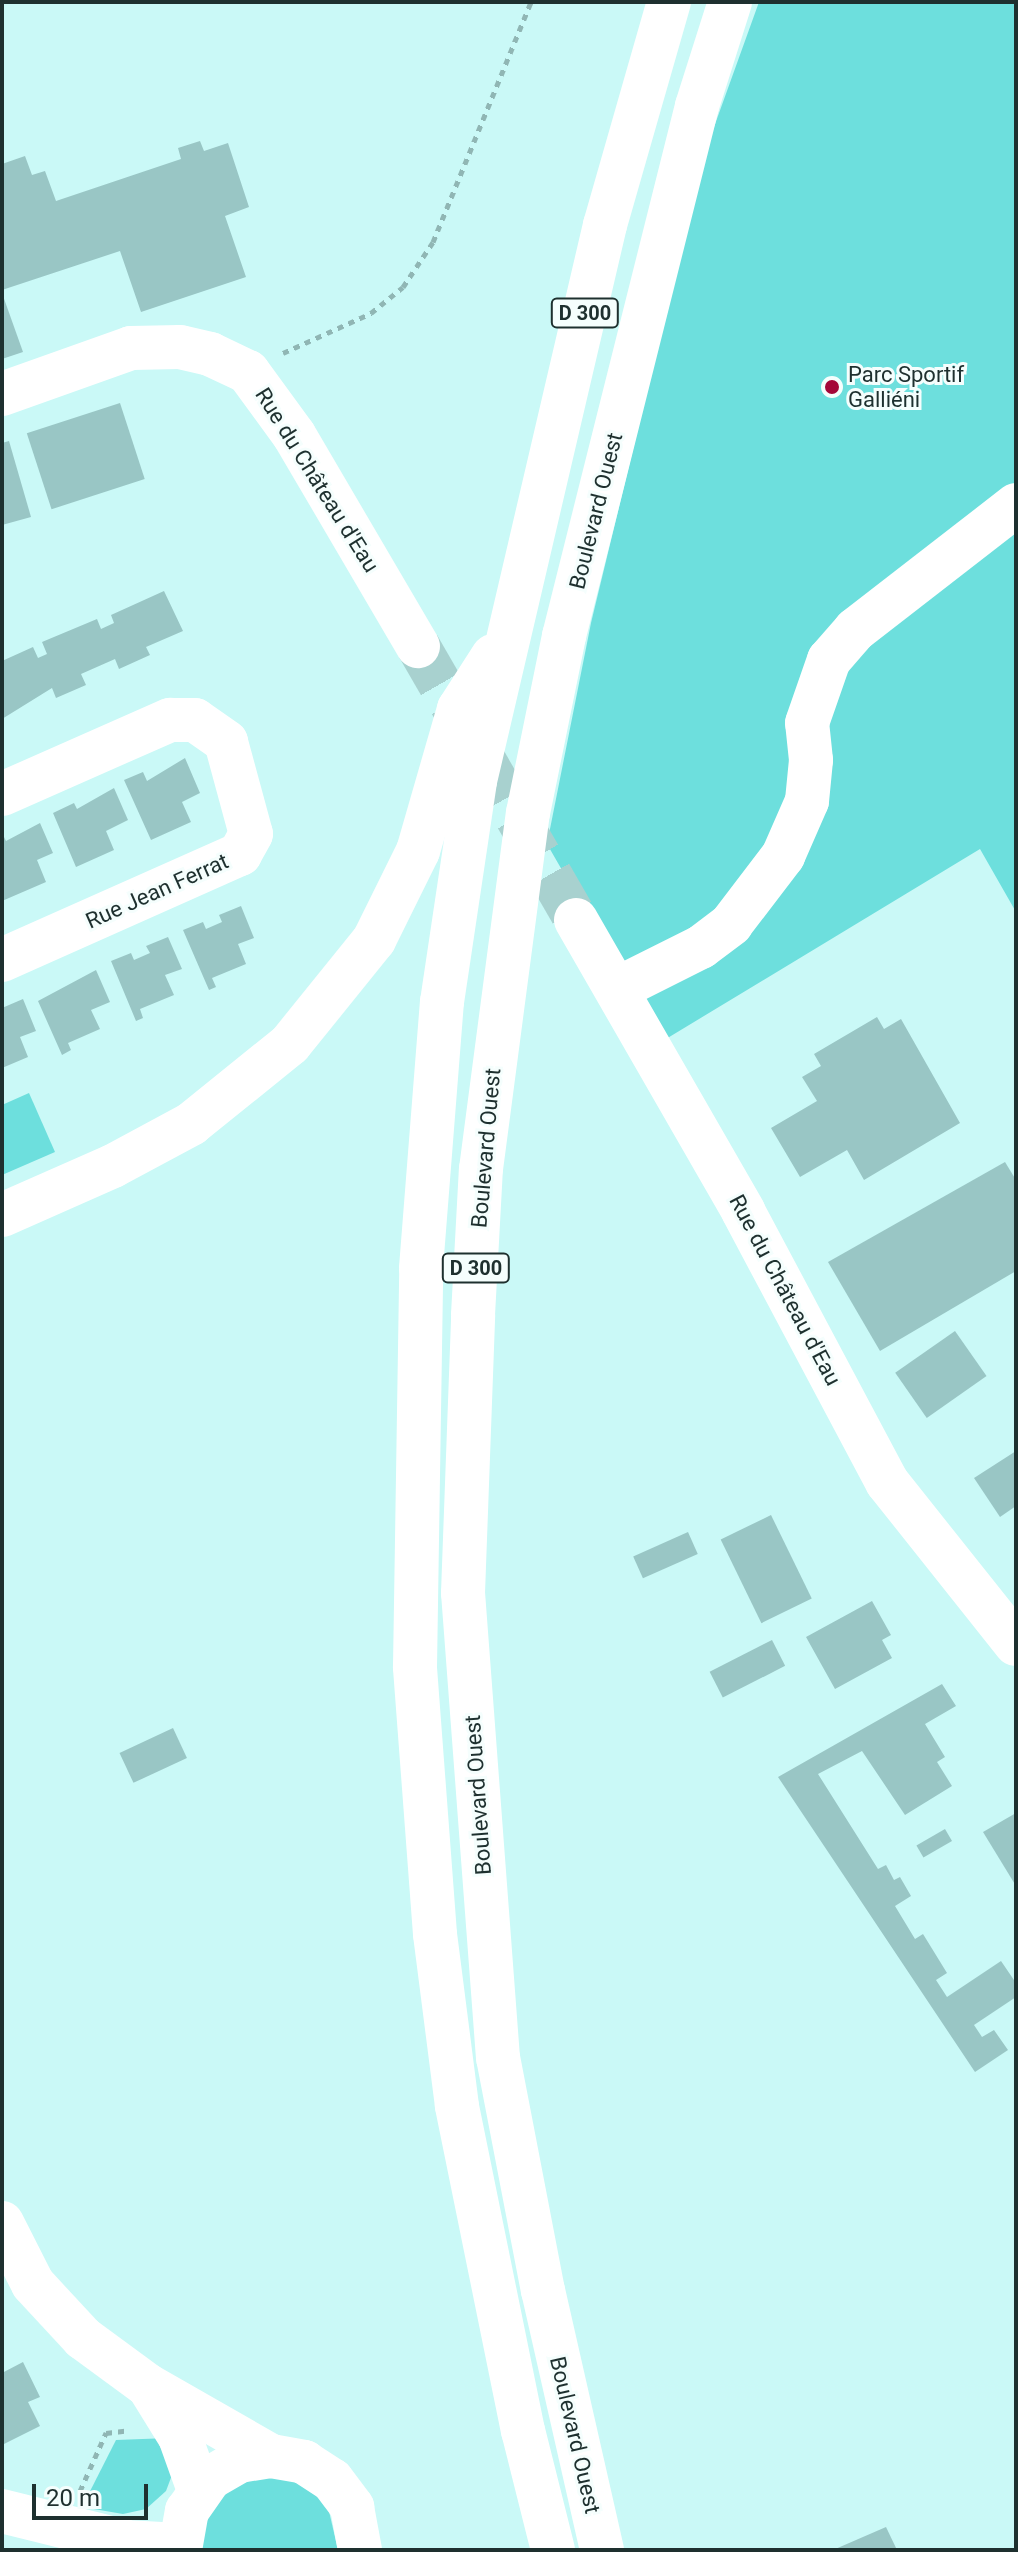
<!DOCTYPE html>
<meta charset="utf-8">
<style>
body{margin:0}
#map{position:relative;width:1018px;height:2552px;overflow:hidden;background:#caf9f7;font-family:Roboto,sans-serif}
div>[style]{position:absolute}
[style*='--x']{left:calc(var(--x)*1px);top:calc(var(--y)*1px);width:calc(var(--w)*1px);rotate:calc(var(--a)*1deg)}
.green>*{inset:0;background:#6ddfdd}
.building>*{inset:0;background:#99c6c5;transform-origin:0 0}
.minor-tunnel>*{height:44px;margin-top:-22px;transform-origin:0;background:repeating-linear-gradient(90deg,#a8d1cf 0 44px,transparent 0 66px)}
.path>*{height:5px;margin-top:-2.5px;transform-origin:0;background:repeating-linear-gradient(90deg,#90b6b4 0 6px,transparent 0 12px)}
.minor>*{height:44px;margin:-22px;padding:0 22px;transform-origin:22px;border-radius:22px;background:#fff}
.major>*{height:44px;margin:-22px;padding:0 22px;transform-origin:22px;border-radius:22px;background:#fff}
.dots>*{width:22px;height:22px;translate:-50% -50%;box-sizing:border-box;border:4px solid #f5fefd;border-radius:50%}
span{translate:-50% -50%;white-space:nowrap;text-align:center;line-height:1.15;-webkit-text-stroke:6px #f5fefd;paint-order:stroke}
.shield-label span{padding:2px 6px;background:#f5fefd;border:2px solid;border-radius:6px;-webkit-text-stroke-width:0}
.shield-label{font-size:20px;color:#1e302f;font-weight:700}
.poi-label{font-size:22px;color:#1e302f}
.left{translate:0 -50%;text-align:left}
.street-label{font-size:22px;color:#1e302f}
.frame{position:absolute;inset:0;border:4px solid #1e302f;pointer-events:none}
.scale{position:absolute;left:32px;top:2484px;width:116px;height:36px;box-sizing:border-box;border:4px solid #1e302f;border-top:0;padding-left:10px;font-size:24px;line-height:28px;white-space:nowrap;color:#1e302f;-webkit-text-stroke:6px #f5fefd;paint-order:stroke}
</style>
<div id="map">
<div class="green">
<div style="clip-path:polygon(759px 2px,1016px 2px,1016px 912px,980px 849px,661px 1042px,547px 844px,591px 623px,705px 152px)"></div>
<div style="clip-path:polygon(29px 1093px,55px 1152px,2px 1175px,2px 1105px)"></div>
<div style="clip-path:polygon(169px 2438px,175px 2467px,166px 2491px,146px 2509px,123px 2514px,82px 2507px,116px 2440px)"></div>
<div style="clip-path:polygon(271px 2473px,313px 2489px,328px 2507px,338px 2550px,202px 2550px,203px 2526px,228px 2488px)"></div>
</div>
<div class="building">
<div style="clip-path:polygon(200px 141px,204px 151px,228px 143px,249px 207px,225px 216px,246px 277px,141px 312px,120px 251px,2px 290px,2px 164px,25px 156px,32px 175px,45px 171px,56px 201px,181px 159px,178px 148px)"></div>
<div style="clip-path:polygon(2px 293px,23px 352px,2px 359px)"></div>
<div style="left:120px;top:403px;width:80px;height:98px;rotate:72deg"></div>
<div style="clip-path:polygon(9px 441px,31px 517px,2px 525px,2px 443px)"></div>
<div style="clip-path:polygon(164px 591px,183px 631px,146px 647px,150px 655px,119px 669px,115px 659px,81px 674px,86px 685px,56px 698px,52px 688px,2px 719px,2px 661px,33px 647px,38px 658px,47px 654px,42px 642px,97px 619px,101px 629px,114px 623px,111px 615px)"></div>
<div style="clip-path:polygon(185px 758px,200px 793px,182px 802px,191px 822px,151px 840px,124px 780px,143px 772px,147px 781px)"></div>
<div style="clip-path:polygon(114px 788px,128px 820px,106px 831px,114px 850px,76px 867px,53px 813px,74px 803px,77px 809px)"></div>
<div style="clip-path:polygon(40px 823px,53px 853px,37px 860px,46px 882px,2px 901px,2px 833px,6px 841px)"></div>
<div style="clip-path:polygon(241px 906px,254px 938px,238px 944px,246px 964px,212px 978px,216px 987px,209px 990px,183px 930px,203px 922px,206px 929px,222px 922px,219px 915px)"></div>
<div style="clip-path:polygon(168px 937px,182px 969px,165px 975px,174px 995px,140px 1009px,143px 1018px,136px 1021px,111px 961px,131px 953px,134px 960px,150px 953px,146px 946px)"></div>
<div style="clip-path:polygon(96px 970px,110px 1002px,91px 1010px,100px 1029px,68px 1043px,71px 1050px,62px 1055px,38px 1001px)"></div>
<div style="clip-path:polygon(23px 999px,36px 1031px,20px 1037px,28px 1057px,2px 1068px,2px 1008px)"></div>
<div style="clip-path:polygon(877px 1017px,884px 1029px,901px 1019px,960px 1123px,864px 1180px,847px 1150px,800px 1177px,771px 1128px,817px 1101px,802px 1077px,821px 1066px,814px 1054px)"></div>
<div style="clip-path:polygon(1005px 1162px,1016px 1180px,1016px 1271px,880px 1351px,828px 1262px)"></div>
<div style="left:955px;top:1331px;width:55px;height:73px;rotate:55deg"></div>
<div style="clip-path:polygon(1016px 1451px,1016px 1506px,1000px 1517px,974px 1478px)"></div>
<div style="left:771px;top:1515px;width:93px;height:56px;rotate:64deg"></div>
<div style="left:688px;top:1532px;width:24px;height:60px;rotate:66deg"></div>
<div style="clip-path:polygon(872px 1601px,891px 1635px,882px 1640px,892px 1658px,835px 1689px,806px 1637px)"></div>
<div style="left:772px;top:1640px;width:29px;height:70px;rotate:63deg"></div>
<div style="clip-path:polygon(942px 1684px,956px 1706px,925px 1724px,945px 1757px,937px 1762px,952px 1786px,905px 1815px,862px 1751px,818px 1774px,878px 1869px,886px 1865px,894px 1880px,900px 1877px,911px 1896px,895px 1906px,915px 1939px,923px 1934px,947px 1973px,936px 1980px,947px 1997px,1001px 1961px,1016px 1983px,1016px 1997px,974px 2025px,982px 2037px,994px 2030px,1008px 2050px,975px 2072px,778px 1777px)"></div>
<div style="left:173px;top:1728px;width:33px;height:59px;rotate:65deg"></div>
<div style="clip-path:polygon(1016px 1813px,1016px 1886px,983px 1832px)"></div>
<div style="left:945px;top:1829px;width:14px;height:33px;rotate:60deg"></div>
<div style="clip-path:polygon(23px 2362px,40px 2397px,28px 2402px,40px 2426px,2px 2445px,2px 2373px)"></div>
<div style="clip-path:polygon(886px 2527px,897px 2550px,833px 2550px)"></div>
</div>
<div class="minor-tunnel">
<div style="--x:418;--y:646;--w:316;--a:60"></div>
</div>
<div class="path">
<div style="--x:283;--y:353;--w:97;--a:-24.4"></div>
<div style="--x:371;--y:313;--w:41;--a:-39.1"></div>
<div style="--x:403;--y:287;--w:54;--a:-56.3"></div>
<div style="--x:433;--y:242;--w:259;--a:-67.8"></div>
<div style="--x:80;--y:2491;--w:64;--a:-65.9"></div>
<div style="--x:106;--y:2433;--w:23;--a:-7"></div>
</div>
<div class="minor">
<div style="--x:2;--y:394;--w:137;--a:-19.6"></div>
<div style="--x:131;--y:348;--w:49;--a:-1.2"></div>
<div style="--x:180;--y:347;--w:31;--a:13"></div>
<div style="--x:210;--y:354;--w:42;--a:25.3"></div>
<div style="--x:248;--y:372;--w:78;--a:53.9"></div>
<div style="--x:294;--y:435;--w:245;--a:59.6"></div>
<div style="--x:2;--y:794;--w:184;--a:-23.8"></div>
<div style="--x:170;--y:720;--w:25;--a:0"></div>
<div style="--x:195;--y:720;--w:38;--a:35"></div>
<div style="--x:226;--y:742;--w:95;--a:74.8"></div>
<div style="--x:251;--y:834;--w:23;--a:119"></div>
<div style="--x:240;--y:854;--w:261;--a:156"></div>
<div style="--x:576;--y:920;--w:336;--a:60.1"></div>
<div style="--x:743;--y:1211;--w:307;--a:62"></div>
<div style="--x:887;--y:1482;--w:207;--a:51.5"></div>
<div style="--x:617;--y:989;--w:94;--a:-26.6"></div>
<div style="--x:701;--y:947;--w:38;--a:-37"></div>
<div style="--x:731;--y:924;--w:86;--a:-52.6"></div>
<div style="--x:783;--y:856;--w:60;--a:-66.4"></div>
<div style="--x:807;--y:801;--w:41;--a:-84.4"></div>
<div style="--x:811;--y:760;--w:37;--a:-96"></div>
<div style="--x:807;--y:723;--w:67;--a:-70.8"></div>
<div style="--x:829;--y:660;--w:40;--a:-49"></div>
<div style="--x:855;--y:630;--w:204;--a:-37.8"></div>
<div style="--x:2;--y:2223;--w:68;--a:63.1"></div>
<div style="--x:33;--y:2284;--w:74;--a:47.2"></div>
<div style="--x:83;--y:2338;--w:79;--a:36.3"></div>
<div style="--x:147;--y:2385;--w:143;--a:29.8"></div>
<div style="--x:149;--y:2387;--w:59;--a:58.2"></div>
<div style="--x:180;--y:2437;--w:56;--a:70.3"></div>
<div style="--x:2;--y:2511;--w:128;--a:14"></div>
<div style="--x:126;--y:2542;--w:53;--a:3.2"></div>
<div style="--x:180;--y:2550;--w:40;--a:-80"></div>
<div style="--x:187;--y:2511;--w:40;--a:-55.1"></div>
<div style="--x:210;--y:2478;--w:34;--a:-30"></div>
<div style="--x:239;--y:2461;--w:32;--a:-9"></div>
<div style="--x:271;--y:2456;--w:34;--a:10"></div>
<div style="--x:304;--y:2462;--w:33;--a:33"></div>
<div style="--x:332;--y:2480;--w:34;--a:53"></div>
<div style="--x:352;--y:2507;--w:44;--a:79.5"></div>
</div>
<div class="major">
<div style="--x:2;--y:1215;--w:121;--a:-23.8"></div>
<div style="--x:113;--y:1166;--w:89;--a:-28.3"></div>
<div style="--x:191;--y:1124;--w:127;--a:-38.9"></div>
<div style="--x:290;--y:1044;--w:134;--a:-51.1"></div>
<div style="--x:374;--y:940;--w:99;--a:-63.7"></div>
<div style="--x:418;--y:851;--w:148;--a:-73.9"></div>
<div style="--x:459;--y:709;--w:63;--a:-57.3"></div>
<div style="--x:553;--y:2550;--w:123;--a:-104.1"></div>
<div style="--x:523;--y:2431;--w:332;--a:-101.5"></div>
<div style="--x:457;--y:2106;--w:173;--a:-97.3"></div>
<div style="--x:435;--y:1934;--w:268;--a:-94.3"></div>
<div style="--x:415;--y:1667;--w:399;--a:-89.1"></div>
<div style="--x:421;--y:1268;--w:267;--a:-85.5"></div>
<div style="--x:442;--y:1002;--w:223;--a:-81.5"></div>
<div style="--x:475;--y:781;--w:571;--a:-76.84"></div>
<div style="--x:605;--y:225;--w:232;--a:-74"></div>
<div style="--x:602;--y:2550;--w:266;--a:-102.8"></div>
<div style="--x:543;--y:2291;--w:237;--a:-100.9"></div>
<div style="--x:498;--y:2058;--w:466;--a:-94.3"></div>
<div style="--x:463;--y:1593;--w:278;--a:-87.9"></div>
<div style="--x:473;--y:1315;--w:146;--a:-86.9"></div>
<div style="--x:481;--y:1169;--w:359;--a:-82.5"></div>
<div style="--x:528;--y:813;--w:181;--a:-78.5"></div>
<div style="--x:564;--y:636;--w:546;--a:-75.91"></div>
<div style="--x:697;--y:106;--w:109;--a:-72.4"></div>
</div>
<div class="dots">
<div style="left:832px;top:387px;background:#a40739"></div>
</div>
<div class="shield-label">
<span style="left:585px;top:313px">D 300</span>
<span style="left:476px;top:1268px">D 300</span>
</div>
<div class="poi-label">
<span class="left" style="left:848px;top:387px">Parc Sportif<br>Galliéni</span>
</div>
<div class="street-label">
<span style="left:317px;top:480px;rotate:58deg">Rue du Château d'Eau</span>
<span style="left:596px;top:511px;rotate:-76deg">Boulevard Ouest</span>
<span style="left:157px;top:891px;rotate:-24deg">Rue Jean Ferrat</span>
<span style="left:486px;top:1148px;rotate:-85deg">Boulevard Ouest</span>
<span style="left:785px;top:1290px;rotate:62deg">Rue du Château d'Eau</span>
<span style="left:478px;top:1795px;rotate:-94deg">Boulevard Ouest</span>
<span style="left:575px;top:2435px;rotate:77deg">Boulevard Ouest</span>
</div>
<div class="frame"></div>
<div class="scale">20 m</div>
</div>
